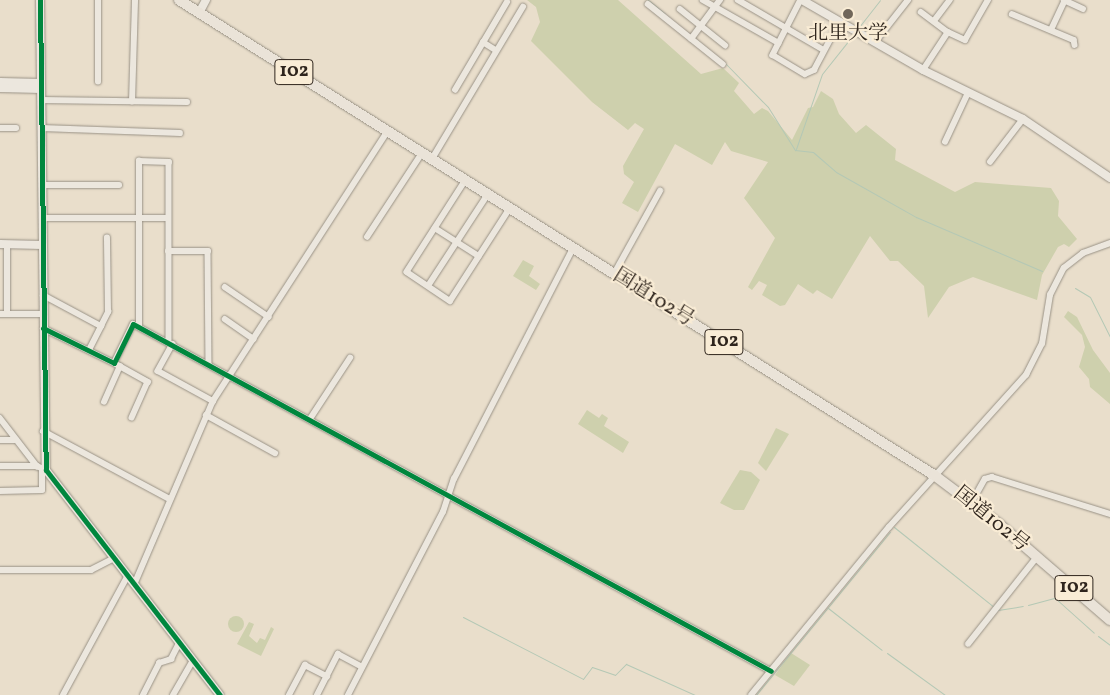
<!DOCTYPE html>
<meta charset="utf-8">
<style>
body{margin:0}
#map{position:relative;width:1110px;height:695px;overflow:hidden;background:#e9decb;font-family:Vollkorn,"Noto Serif JP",serif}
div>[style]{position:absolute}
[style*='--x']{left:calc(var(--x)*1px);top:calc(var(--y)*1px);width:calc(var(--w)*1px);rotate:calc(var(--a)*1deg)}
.green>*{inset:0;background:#ced0ad}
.round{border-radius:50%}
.stream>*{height:1px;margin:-0.5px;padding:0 0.5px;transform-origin:0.5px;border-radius:0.5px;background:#b4c8b5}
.roads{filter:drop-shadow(0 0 1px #999286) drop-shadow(0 0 1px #999286)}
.street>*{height:5.5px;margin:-2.75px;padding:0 2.75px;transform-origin:2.75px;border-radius:2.75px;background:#ece7de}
.secondary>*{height:8px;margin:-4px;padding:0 4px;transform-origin:4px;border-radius:4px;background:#ece7de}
.highway>*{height:10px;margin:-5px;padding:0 5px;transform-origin:5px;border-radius:5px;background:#eae3d8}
.cycleway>*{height:5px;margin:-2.5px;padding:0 2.5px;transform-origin:2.5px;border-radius:2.5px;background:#00873e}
.dots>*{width:14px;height:14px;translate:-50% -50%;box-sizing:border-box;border:2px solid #f9ecd5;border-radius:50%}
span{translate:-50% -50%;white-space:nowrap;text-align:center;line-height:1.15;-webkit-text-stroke:4.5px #f9ecd5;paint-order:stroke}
.shield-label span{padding:1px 4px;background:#f9ecd5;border:1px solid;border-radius:4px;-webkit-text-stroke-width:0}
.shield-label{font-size:19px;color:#2f251d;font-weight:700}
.poi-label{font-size:20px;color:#2f251d}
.street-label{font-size:20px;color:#2f251d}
</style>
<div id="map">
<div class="green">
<div style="clip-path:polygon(527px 0,618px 0,701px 74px,723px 68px,739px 83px,734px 91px,754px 114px,762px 108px,768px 111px,792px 140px,808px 108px,813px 107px,821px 91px,833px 99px,839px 114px,856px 133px,866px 125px,896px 149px,895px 160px,955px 192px,975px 182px,1051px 188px,1059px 201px,1058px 216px,1077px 239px,1069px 247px,1064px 244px,1058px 247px,1042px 275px,1037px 300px,973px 277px,949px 287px,928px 318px,924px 286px,898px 261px,890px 261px,870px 236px,832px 299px,817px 290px,813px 294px,798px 284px,785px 305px,780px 306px,762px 295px,767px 285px,759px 281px,752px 290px,748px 287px,775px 238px,744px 198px,768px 162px,731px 151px,725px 142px,712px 165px,675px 144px,638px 212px,622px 203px,634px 182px,624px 174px,623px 166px,644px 129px,635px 123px,628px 130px,592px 102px,531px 41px,540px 22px,536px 7px)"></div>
<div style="clip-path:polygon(523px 260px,534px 266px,529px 276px,540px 284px,536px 290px,513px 276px)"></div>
<div style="clip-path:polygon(1068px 311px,1077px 317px,1093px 350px,1110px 373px,1110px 404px,1090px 387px,1089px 379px,1079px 367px,1085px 347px,1082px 335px,1064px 317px)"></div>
<div style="clip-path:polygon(587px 410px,599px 418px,602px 414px,608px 418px,604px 426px,629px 442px,623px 453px,578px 424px)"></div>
<div style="clip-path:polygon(776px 428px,789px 434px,766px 471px,758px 463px)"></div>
<div style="clip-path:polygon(740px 470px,751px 472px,760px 480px,744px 510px,734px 510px,720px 503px)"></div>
<div class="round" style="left:228px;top:616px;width:16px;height:16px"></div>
<div style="clip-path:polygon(249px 622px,254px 624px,249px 636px,257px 643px,260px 638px,265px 640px,271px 627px,274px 629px,261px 656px,237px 644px)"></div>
<div style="clip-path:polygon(791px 653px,810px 665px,794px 686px,775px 675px)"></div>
</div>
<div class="stream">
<div style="--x:648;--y:0;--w:22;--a:39"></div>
<div style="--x:859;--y:27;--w:34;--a:-52"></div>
<div style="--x:726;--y:64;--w:60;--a:45.7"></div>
<div style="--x:768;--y:107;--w:51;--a:57.9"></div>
<div style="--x:795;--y:150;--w:18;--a:6"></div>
<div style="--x:813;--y:152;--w:30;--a:41"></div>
<div style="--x:836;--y:172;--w:92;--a:29.4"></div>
<div style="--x:916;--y:217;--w:137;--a:23.2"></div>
<div style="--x:796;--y:149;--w:79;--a:-70.9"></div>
<div style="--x:822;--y:74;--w:50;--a:-51.5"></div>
<div style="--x:1075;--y:288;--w:17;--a:31"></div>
<div style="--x:1090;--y:297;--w:45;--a:63.4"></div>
<div style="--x:894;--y:527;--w:129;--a:38.7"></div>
<div style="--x:1028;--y:605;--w:28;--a:-15"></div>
<div style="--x:1055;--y:598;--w:52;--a:41.9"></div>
<div style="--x:828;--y:608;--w:68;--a:37.9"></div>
<div style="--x:998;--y:610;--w:25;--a:-9"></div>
<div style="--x:463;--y:617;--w:135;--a:27.3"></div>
<div style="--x:583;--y:679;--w:15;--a:-53"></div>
<div style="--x:592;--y:667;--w:24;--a:19"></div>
<div style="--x:615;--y:675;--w:16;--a:-45"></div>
<div style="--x:626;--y:664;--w:76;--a:24.2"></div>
<div style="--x:1098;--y:636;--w:15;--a:37"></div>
<div style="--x:887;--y:653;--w:72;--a:35.9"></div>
<div style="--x:756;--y:695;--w:211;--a:-50.6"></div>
</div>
<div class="roads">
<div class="street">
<div style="--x:703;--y:0;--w:87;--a:29.5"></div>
<div style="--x:738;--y:0;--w:99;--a:30.2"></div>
<div style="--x:801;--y:0;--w:62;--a:117"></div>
<div style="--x:773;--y:55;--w:37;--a:31"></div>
<div style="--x:805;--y:74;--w:10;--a:-24"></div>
<div style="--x:814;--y:70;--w:55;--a:-62"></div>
<div style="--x:1064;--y:0;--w:21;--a:25"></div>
<div style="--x:648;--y:4;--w:96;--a:38.7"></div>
<div style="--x:680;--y:9;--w:58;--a:38.7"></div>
<div style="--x:921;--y:12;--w:34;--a:37"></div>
<div style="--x:1012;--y:14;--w:67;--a:22.8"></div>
<div style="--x:1074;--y:40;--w:5;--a:79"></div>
<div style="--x:934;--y:21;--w:26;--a:-53"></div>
<div style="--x:1051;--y:30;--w:33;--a:-65"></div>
<div style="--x:691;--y:39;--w:49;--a:-53.4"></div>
<div style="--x:876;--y:41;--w:52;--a:-52"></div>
<div style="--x:483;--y:42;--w:15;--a:32"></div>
<div style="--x:923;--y:70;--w:45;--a:-56.7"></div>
<div style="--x:948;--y:32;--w:19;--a:25"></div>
<div style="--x:965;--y:40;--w:46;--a:-60.1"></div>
<div style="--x:98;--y:82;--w:82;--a:-90"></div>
<div style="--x:455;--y:90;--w:102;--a:-59.4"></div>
<div style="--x:41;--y:100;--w:146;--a:0.8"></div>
<div style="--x:132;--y:102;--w:102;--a:-88.3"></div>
<div style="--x:0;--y:128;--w:16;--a:0"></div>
<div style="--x:42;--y:128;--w:138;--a:2.1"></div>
<div style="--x:945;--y:142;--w:54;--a:-64.9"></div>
<div style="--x:432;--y:159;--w:177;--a:-59.1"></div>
<div style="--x:990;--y:162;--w:54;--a:-52.5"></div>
<div style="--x:466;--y:180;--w:109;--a:122.7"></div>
<div style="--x:407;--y:272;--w:52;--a:34"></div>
<div style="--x:450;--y:301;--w:111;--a:-57.2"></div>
<div style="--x:42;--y:185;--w:77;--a:0"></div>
<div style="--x:42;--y:218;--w:126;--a:0"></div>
<div style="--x:435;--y:228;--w:52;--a:32.5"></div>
<div style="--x:367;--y:237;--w:100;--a:-56.8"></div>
<div style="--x:168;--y:251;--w:40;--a:0"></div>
<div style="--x:208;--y:251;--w:113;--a:89.5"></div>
<div style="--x:614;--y:274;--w:95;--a:-61"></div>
<div style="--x:428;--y:286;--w:110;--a:-56.9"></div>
<div style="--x:225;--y:287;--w:53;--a:34.3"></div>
<div style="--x:43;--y:295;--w:66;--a:28.1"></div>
<div style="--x:101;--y:326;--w:16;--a:-63"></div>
<div style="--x:108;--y:312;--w:74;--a:-90.8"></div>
<div style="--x:0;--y:314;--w:43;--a:0"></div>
<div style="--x:7;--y:314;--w:69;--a:-90"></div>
<div style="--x:225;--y:319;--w:35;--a:35"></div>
<div style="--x:139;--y:326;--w:165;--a:-90"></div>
<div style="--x:139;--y:161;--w:30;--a:2"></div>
<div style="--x:169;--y:162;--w:181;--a:90"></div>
<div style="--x:43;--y:328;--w:79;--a:26.2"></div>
<div style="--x:114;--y:363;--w:43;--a:-64"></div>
<div style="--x:133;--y:324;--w:726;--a:28.54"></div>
<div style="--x:173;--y:344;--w:31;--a:119"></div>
<div style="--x:158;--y:371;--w:63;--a:28.6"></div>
<div style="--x:89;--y:350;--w:27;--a:-63"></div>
<div style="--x:114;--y:363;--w:39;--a:29"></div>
<div style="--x:148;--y:382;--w:39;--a:114"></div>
<div style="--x:104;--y:402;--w:39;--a:-66"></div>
<div style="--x:206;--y:415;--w:79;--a:28.8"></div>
<div style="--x:0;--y:418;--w:61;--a:52.4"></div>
<div style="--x:37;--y:466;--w:10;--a:24"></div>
<div style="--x:310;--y:419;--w:73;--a:-56.7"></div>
<div style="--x:43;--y:431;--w:144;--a:28.2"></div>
<div style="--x:0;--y:440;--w:16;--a:0"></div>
<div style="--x:0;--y:466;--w:37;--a:0"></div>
<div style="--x:0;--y:491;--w:42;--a:-1.4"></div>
<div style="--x:42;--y:490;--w:21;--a:-90"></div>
<div style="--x:972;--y:502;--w:26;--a:-61"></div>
<div style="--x:985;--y:479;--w:7;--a:-16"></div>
<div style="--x:992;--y:477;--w:124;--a:17.4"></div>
<div style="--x:0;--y:570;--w:91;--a:0"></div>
<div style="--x:91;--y:570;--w:25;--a:-27"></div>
<div style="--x:134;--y:585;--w:200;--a:-66.8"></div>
<div style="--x:213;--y:401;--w:322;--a:-57.1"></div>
<div style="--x:968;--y:644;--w:111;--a:-51.6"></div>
<div style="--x:63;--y:695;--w:134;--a:-61.5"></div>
<div style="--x:143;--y:695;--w:36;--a:-63"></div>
<div style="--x:159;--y:663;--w:13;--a:-18"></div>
<div style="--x:171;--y:659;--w:18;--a:-63"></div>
<div style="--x:173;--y:695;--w:39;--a:-60"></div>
<div style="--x:289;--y:695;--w:34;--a:-62"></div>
<div style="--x:305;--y:665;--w:25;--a:27"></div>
<div style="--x:317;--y:695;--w:46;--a:-62.9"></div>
<div style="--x:338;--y:654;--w:27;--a:28"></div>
<div style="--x:348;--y:695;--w:206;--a:-62.6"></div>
<div style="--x:443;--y:512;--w:35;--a:-72"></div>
<div style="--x:454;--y:479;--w:260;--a:-62.7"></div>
<div style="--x:751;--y:695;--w:217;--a:-50.6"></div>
<div style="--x:889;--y:527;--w:205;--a:-48"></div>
<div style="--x:1026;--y:375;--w:35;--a:-63"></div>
<div style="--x:1042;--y:344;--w:50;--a:-80.7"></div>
<div style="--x:1050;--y:295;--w:30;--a:-63"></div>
<div style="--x:1064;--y:268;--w:24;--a:-38"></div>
<div style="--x:1083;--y:253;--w:29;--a:-20"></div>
</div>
<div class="secondary">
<div style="--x:40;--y:0;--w:470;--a:89.3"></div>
<div style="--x:46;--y:470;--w:284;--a:52.3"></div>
<div style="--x:802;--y:0;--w:140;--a:30"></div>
<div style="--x:923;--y:70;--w:111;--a:26.1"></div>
<div style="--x:1023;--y:119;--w:105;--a:34.1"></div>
<div style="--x:199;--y:13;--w:15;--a:-62"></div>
<div style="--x:0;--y:82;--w:41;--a:1.4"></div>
<div style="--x:0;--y:88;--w:41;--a:1.4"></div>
<div style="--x:0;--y:244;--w:42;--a:1.4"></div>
</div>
<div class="highway">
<div style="--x:179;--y:0;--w:892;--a:32.18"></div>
<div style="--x:934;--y:475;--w:81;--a:37"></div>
<div style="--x:999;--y:524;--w:147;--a:40.9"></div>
</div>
</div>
<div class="cycleway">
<div style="--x:40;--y:0;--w:470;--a:89.3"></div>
<div style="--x:46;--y:470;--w:284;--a:52.3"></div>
<div style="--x:43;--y:328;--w:79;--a:26.2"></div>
<div style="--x:114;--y:363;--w:43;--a:-64"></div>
<div style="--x:133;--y:324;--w:726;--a:28.54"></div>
</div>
<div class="dots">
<div style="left:848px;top:14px;background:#70665a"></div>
</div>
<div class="shield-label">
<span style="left:294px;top:72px">102</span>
<span style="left:724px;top:342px">102</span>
<span style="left:1074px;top:588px">102</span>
</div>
<div class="poi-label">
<span style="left:848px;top:34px">北里大学</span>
</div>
<div class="street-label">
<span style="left:653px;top:298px;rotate:32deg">国道102号</span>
<span style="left:991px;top:520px;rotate:39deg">国道102号</span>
</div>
</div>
